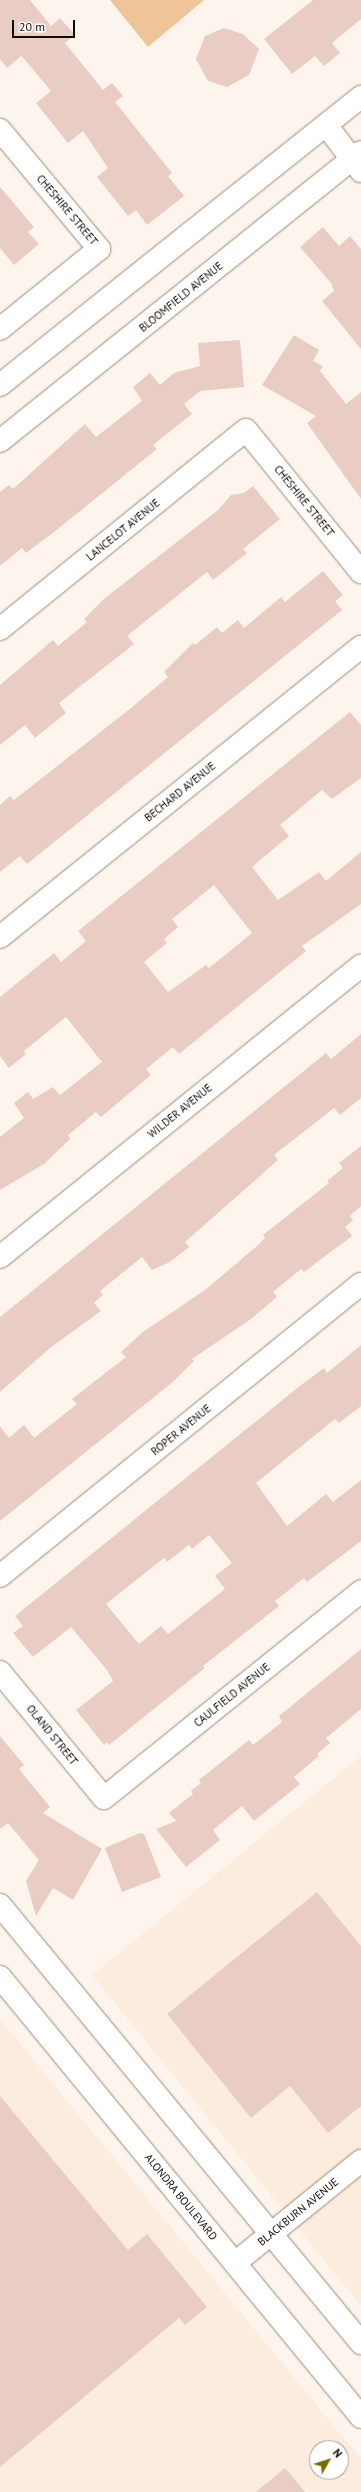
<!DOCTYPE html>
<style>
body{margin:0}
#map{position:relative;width:361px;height:2492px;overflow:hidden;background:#fdf5ed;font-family:"PT Sans",sans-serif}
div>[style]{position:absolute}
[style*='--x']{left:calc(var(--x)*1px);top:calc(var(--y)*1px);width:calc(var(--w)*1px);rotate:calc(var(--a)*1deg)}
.built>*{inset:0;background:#fcecdd}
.green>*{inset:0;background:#efc499}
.building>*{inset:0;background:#e9ccc4}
.roads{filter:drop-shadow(0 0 1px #9d8a78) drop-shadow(0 0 1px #9d8a78)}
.street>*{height:22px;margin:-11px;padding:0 11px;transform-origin:11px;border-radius:11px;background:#fff}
.secondary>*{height:22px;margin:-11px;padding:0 11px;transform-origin:11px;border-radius:11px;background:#fff}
span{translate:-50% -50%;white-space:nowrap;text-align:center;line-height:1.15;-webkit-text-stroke:3px #fff;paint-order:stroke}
.street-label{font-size:11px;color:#110b05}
.north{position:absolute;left:309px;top:2440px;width:40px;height:40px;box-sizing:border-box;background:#fff;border:1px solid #a09d9b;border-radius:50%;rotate:51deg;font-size:11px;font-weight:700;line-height:16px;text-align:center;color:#110b05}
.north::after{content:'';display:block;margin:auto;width:14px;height:18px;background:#766b04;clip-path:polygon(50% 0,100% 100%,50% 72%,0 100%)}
.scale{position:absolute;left:12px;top:20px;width:63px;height:18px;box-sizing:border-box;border:2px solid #110b05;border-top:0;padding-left:5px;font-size:12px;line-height:14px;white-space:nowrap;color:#110b05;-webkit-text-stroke:3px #fff;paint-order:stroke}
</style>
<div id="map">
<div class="built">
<div style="clip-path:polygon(361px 1756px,361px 2306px,92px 1975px)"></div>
<div style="clip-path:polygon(evenodd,0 2019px,361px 2459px,361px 2492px,0 2492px,0 2019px,317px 2448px,341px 2448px,341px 2472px,317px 2472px,317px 2448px)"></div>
</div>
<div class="green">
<div style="clip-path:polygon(110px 0,204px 0,148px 47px)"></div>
</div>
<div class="building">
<div style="clip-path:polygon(0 0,30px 0,51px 26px,60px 18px,75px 35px,65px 43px,103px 90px,112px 83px,123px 96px,115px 102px,172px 173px,168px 176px,184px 196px,147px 225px,136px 210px,128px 216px,97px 177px,108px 168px,83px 131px,68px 143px,36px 103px,51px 91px,25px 60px,21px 56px,7px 68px,0 59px)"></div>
<div style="clip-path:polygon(313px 0,361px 0,361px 19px,332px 43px,340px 53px,324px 66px,315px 56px,292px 74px,264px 39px)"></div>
<div style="clip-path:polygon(224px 28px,243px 34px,259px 49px,249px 75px,227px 87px,208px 81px,196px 59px,205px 36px)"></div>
<div style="clip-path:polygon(0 187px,34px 227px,28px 232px,39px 244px,14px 265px,0 248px)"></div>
<div style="clip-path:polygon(323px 227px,339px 246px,350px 236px,361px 249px,361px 349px,322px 301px,334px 291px,331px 283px,300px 247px)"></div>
<div style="clip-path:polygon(294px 335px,319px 350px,313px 361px,323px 366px,320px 371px,346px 404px,361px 392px,361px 499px,307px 423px,316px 416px,262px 385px)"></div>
<div style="clip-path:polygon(240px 340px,244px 387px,200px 391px,184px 404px,192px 414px,153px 445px,157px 449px,54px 532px,26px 553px,22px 548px,0 566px,0 492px,9px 485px,13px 489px,85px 424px,96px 437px,142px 401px,133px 387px,150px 373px,160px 385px,174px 373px,200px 366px,198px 343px)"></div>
<div style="clip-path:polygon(253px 486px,280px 519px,243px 549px,247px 553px,213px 580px,207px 572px,127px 636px,134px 644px,59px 703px,66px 713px,35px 738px,25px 725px,0 745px,0 685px,53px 640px,58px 646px,87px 622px,84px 619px,105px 598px,218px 510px,231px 495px,244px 493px)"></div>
<div style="clip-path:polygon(323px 571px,343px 595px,335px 601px,342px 610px,27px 864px,20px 856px,0 872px,0 805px,10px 796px,14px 800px,131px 708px,168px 677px,164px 672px,193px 643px,195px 645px,217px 627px,222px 633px,238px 620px,244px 628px,281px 597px,285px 602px)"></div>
<div style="clip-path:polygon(evenodd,350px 712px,361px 725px,361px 778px,332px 799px,322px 790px,280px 825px,289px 836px,252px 867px,278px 900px,319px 872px,326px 881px,361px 852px,361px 904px,302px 946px,306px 951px,179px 1054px,173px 1047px,146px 1069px,151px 1075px,101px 1117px,96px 1112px,68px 1135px,70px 1139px,44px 1164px,0 1190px,0 1137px,24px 1118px,14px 1103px,28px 1092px,33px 1099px,53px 1087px,60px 1095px,102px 1062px,66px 1017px,24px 1051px,26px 1054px,9px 1068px,0 1056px,0 997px,54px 953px,61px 962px,86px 941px,78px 931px,350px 712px,214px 885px,252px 933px,209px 968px,206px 965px,168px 992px,144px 962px,167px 943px,164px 939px,178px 927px,172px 919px,214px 885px)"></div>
<div style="clip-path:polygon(361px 1034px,361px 1098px,340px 1115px,334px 1108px,274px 1155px,278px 1160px,185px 1242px,189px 1247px,170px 1262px,152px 1270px,142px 1257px,100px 1291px,103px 1295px,94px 1303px,101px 1311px,50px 1348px,0 1392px,0 1317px,326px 1053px,331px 1059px)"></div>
<div style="clip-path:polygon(361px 1146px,361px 1206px,350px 1216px,353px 1220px,345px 1227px,352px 1236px,304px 1272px,301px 1269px,273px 1292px,277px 1297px,251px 1319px,192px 1359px,194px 1361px,174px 1381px,0 1521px,0 1426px,9px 1438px,24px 1425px,34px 1438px,77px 1404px,72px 1399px,126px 1357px,121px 1352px,143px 1332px,205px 1290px,257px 1246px,265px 1238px,263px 1235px,329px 1183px,327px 1181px,343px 1168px,339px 1163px)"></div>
<div style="clip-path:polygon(evenodd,361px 1345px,361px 1406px,339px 1423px,335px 1419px,256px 1483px,287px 1526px,326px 1494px,333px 1502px,361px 1480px,361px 1541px,307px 1582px,304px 1578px,275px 1601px,279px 1606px,203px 1666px,205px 1668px,109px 1745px,107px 1742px,104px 1745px,76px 1710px,113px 1681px,107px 1670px,71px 1627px,33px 1657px,13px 1633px,23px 1626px,15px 1616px,301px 1385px,324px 1368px,327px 1373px,361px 1345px,209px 1535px,232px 1563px,215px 1576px,225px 1589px,168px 1634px,161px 1626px,139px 1644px,106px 1604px,164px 1558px,167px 1562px,189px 1545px,192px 1549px,209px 1535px)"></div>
<div style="clip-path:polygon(361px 1649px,361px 1709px,326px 1738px,330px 1743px,317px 1754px,319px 1756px,294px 1777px,300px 1784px,254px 1821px,242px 1806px,213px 1830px,220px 1840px,186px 1867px,156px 1829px,176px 1821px,169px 1813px,193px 1794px,191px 1791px,201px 1783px,199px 1780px,249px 1740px,253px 1745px,282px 1722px,279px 1716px)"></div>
<div style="clip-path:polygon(0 1736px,24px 1765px,19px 1769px,50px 1807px,43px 1813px,102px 1849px,73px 1900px,53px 1888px,36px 1916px,26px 1881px,39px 1860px,8px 1823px,0 1829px)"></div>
<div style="clip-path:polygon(140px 1833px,144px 1834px,161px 1877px,122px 1892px,105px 1848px)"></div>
<div style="clip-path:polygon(317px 1892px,361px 1946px,361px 2106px,328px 2133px,290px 2086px,251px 2118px,167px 2014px)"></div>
<div style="clip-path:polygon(0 2096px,128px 2250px,147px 2234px,207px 2307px,185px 2325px,179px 2318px,0 2467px)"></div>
<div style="clip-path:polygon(285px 2468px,305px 2492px,256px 2492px)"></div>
</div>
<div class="roads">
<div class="street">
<div style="--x:326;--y:125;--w:58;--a:52.7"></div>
<div style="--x:0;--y:130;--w:155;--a:50.2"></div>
<div style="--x:99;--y:249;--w:127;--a:141.1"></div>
<div style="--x:0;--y:629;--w:316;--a:-39"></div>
<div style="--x:246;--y:430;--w:183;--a:51"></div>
<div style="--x:0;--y:937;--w:463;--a:-38.8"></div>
<div style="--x:0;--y:1257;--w:464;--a:-38.9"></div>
<div style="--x:0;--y:1576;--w:464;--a:-39"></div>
<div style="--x:0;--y:1672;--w:163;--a:50.5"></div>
<div style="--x:104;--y:1798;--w:330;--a:-38.8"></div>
<div style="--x:235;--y:2263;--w:162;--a:-39"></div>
</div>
<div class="secondary">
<div style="--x:0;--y:385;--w:462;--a:-38.6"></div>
<div style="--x:0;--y:441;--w:462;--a:-38.7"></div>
<div style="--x:0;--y:1905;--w:568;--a:50.5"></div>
<div style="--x:0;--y:1977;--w:569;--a:50.63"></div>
</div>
</div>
<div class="street-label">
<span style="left:67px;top:210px;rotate:50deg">CHESHIRE STREET</span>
<span style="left:181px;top:297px;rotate:-39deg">BLOOMFIELD AVENUE</span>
<span style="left:304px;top:501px;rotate:51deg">CHESHIRE STREET</span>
<span style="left:123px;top:530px;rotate:-39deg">LANCELOT AVENUE</span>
<span style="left:180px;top:792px;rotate:-39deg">BECHARD AVENUE</span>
<span style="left:180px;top:1111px;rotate:-39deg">WILDER AVENUE</span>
<span style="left:181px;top:1430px;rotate:-39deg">ROPER AVENUE</span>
<span style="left:232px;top:1695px;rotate:-39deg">CAULFIELD AVENUE</span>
<span style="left:52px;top:1735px;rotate:51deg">OLAND STREET</span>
<span style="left:181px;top:2197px;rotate:51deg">ALONDRA BOULEVARD</span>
<span style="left:298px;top:2212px;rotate:-39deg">BLACKBURN AVENUE</span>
</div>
<div class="north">N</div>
<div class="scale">20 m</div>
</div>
